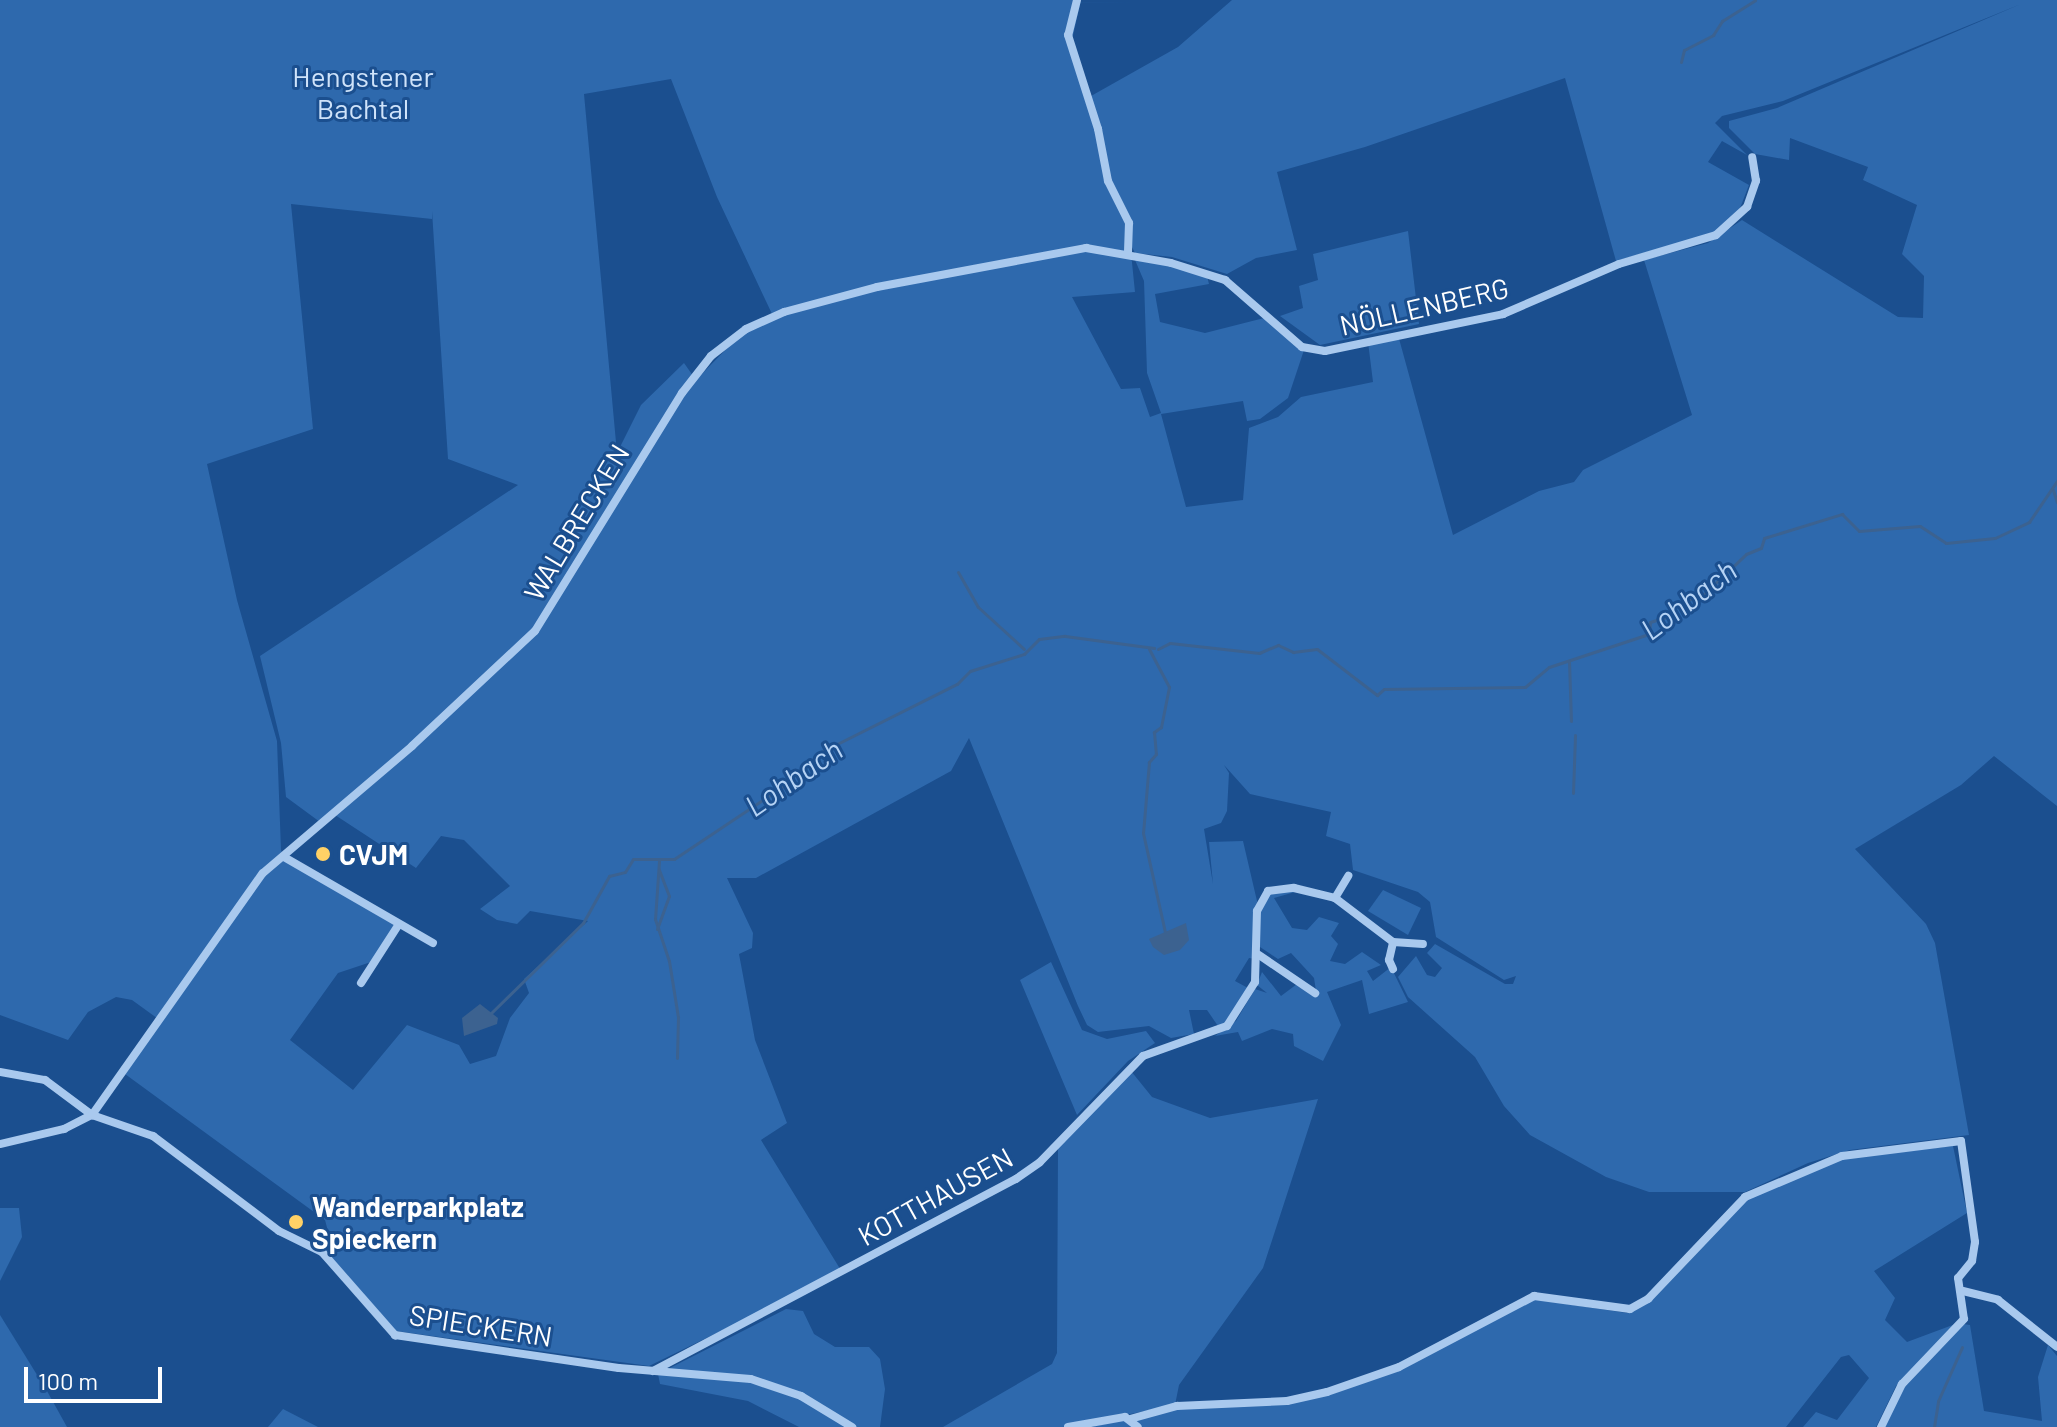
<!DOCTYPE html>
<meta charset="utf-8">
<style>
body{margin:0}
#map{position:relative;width:2057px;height:1427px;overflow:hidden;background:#1b4f8f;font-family:Barlow,sans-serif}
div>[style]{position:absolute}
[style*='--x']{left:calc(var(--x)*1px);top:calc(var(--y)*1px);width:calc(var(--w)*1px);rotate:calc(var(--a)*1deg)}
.green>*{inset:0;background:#2e69ad}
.water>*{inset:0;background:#3c6290}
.stream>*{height:3px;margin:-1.5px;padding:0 1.5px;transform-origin:1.5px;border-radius:1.5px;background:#3c6290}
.minor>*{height:8px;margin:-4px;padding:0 4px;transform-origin:4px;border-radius:4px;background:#a9c9ee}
.dots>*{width:22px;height:22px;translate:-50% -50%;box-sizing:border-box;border:4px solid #1b4f8f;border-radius:50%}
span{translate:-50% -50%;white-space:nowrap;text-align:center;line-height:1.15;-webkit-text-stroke:6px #1b4f8f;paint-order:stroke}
.park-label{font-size:28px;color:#cfe3fa}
.street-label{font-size:28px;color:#fff}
.poi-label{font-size:28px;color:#fff;font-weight:700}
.left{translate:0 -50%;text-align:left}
.water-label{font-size:30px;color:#b5d3f5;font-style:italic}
.scale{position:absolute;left:24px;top:1367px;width:138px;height:36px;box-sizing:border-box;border:4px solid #fff;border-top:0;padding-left:10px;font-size:24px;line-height:28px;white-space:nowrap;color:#fff;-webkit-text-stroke:6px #1b4f8f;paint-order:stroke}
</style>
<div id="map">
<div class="green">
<i style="clip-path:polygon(evenodd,0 0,1081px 0,1072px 40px,1091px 96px,1178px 47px,1232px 0,2057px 0,2057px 806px,1994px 756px,1961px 785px,1855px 849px,1926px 924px,1935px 943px,1969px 1135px,1850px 1150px,1808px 1163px,1745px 1192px,1649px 1192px,1606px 1177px,1530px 1135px,1504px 1106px,1475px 1057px,1408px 997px,1398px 977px,1416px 956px,1427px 975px,1435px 977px,1442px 968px,1427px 953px,1435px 944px,1505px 984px,1513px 984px,1516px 976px,1504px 980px,1436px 937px,1430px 902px,1418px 892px,1353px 870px,1350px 844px,1326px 836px,1331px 812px,1250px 794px,1224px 765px,1229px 773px,1227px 811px,1221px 823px,1204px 829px,1213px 884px,1209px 842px,1243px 841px,1257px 901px,1255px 959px,1249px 958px,1235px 981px,1248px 988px,1229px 1020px,1218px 1026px,1207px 1010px,1189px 1010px,1194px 1034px,1171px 1038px,1149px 1026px,1098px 1032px,1087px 1025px,1078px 1006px,969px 738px,951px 771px,756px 878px,727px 878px,753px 933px,752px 948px,739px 954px,755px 1040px,787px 1123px,761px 1140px,842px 1272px,649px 1366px,396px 1331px,323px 1250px,330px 1239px,325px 1220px,125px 1074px,161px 1021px,132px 1000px,116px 997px,88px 1012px,68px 1040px,0 1015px,0 0,2021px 4px,1777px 108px,1729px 121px,1729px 128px,1755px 154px,1789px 160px,1790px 138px,1868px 167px,1863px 180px,1917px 205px,1902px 254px,1924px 276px,1923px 318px,1898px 317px,1742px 220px,1708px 243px,1644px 260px,1692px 415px,1583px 470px,1574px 482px,1539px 491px,1453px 535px,1398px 335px,1368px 342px,1373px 382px,1301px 397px,1278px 417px,1249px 428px,1243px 500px,1186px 507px,1161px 414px,1243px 401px,1247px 421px,1260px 419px,1288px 398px,1304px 350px,1268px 317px,1205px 333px,1160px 322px,1155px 294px,1209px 284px,1206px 272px,1135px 260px,1144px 281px,1147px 373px,1161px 413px,1150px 417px,1140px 388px,1121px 389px,1072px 297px,1135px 292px,1130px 243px,1135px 253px,1172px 257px,1227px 274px,1256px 258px,1297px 250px,1277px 172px,1365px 147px,1565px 78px,1616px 261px,1713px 233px,1737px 216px,1749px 185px,1708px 162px,1722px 141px,1747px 155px,1715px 123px,1722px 116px,1783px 101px,2021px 4px,0 0,671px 79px,717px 197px,773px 316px,739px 336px,696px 380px,684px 363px,641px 405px,617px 453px,584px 94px,671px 79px,0 0,291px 204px,432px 219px,432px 211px,448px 459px,518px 485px,260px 656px,281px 743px,286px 797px,320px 822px,335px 815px,416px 868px,441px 836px,464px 840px,510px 886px,480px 909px,497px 920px,517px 924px,530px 911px,588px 921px,524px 979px,529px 993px,510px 1018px,496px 1056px,470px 1064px,459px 1045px,407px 1025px,353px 1090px,290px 1040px,338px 973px,377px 960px,399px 924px,284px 857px,281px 850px,277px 741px,237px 600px,207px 464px,313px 429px,291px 204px)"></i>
<i style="clip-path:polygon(1408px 231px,1419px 324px,1320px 345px,1280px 316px,1303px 308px,1299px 286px,1318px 280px,1313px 254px)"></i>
<i style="clip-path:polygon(1279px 890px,1295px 892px,1274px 898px,1292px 928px,1307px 930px,1319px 917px,1339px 923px,1331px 936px,1338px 944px,1330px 961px,1345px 964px,1362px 952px,1381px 965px,1367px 971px,1373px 981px,1391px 967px,1408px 1002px,1369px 1014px,1362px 980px,1327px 992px,1341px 1025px,1323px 1061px,1294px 1046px,1293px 1034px,1272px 1029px,1242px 1041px,1238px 1032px,1215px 1036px,1236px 1021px,1255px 989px,1267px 993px,1257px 985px,1262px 972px,1281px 996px,1297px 984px,1317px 997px,1314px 978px,1291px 953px,1278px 959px,1260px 947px,1260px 908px,1266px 896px)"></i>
<i style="clip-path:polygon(1383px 890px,1421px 908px,1408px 935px,1368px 911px)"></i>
<i style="clip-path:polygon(1051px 962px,1082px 1030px,1107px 1039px,1146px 1031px,1155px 1043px,1128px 1061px,1077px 1115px,1020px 980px)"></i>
<i style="clip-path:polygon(1131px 1071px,1152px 1097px,1210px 1118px,1318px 1099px,1263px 1268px,1179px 1385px,1175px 1405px,1066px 1427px,943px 1427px,1052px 1364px,1057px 1353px,1058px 1148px)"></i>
<i style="clip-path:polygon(1953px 1146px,1967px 1213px,1874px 1271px,1895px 1298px,1885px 1320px,1907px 1342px,1958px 1323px,1896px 1386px,1876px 1427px,1803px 1427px,1816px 1412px,1837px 1420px,1869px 1378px,1849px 1355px,1841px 1357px,1786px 1427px,1091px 1427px,1176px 1408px,1249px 1405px,1362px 1382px,1526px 1298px,1627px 1313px,1640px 1307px,1747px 1199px,1837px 1159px)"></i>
<i style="clip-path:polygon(0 1208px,19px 1208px,22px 1237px,0 1281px)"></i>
<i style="clip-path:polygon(786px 1309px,803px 1311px,814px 1334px,835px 1347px,869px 1347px,880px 1359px,885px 1389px,880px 1427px,799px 1427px,748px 1401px,660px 1384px,658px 1374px)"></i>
<i style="clip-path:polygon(0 1315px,47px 1391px,67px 1427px,0 1427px)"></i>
<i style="clip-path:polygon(1963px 1324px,1970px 1325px,1984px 1411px,2042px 1421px,2038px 1377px,2048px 1345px,2057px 1356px,2057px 1427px,1883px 1427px,1899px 1390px)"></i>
<i style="clip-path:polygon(283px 1409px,318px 1427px,268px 1427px)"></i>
</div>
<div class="water">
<i style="clip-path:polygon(1186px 923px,1189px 940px,1180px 950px,1164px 955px,1153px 947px,1149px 939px)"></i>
<i style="clip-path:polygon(480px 1004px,498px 1018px,497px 1024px,464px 1036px,462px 1018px)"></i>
</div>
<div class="stream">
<i style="--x:1681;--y:62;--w:12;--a:-76"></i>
<i style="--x:1684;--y:50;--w:33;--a:-27"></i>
<i style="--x:1713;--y:35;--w:17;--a:-57"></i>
<i style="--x:1722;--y:21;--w:39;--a:-32"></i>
<i style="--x:2053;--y:490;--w:13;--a:72"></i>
<i style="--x:958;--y:572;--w:40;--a:60.3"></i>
<i style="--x:978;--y:607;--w:62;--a:42.4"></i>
<i style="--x:1149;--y:649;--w:43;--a:62.2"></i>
<i style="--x:1169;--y:687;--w:41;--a:101.3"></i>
<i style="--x:1161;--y:727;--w:9;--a:144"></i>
<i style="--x:1154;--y:732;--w:22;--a:85"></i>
<i style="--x:1156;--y:754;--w:11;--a:131"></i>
<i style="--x:1149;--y:762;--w:71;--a:94.8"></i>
<i style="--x:1143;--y:833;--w:101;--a:77.5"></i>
<i style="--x:1158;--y:649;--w:13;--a:-27"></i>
<i style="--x:1170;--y:643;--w:90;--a:6.4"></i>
<i style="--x:1259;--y:653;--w:21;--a:-23"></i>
<i style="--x:1278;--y:645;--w:17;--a:25"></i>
<i style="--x:1293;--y:652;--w:24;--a:-7"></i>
<i style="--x:1317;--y:649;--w:76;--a:37.5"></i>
<i style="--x:1377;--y:695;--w:9;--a:-41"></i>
<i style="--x:1384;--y:689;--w:141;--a:-0.8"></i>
<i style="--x:1525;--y:687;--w:31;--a:-40"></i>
<i style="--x:1549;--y:667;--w:105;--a:-18.3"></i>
<i style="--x:1649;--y:634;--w:12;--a:-85"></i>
<i style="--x:1650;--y:622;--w:21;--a:-17"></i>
<i style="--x:1670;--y:616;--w:11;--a:-80"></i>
<i style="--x:1672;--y:605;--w:33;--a:-18"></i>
<i style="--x:1703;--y:595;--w:59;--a:-43.6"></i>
<i style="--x:1746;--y:554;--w:16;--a:-22"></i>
<i style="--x:1761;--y:548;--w:10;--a:-73"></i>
<i style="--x:1764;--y:538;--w:82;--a:-17.1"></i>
<i style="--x:1842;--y:514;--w:24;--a:45"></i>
<i style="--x:1859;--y:531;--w:61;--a:-4.7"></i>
<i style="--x:1920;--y:526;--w:31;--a:33"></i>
<i style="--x:1946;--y:543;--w:49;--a:-5.8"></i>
<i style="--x:1995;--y:538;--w:38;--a:-25"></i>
<i style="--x:2029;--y:522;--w:50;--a:-55.7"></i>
<i style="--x:1569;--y:661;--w:60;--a:88.1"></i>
<i style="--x:1573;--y:793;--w:58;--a:-88"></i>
<i style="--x:659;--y:861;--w:58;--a:93.9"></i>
<i style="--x:655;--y:919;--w:44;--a:71.6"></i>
<i style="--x:669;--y:961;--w:57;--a:80.9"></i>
<i style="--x:678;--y:1017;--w:41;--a:91.4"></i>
<i style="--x:657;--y:929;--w:35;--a:-70"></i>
<i style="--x:669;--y:896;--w:28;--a:-111"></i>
<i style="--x:490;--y:1014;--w:130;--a:-44.4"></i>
<i style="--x:583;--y:923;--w:54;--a:-61"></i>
<i style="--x:609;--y:876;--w:16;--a:-14"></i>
<i style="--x:625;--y:872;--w:15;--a:-58"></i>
<i style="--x:633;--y:859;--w:41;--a:0"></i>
<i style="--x:674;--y:859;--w:130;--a:-33.7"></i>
<i style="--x:782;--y:787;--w:52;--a:-41.9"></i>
<i style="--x:821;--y:752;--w:152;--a:-26.6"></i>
<i style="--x:957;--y:684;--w:18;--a:-45"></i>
<i style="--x:970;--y:671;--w:57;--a:-17.5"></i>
<i style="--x:1024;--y:654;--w:21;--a:-45"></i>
<i style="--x:1039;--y:639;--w:26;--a:-7"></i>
<i style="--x:1065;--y:636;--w:90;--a:7.7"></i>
<i style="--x:1934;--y:1427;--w:26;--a:-81"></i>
<i style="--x:1938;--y:1401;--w:59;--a:-66"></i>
</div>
<div class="minor">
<i style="--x:1077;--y:0;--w:36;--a:104"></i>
<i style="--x:1068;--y:35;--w:99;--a:72.3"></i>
<i style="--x:1098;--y:129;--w:53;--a:79.1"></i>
<i style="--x:1108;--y:181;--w:47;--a:63.4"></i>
<i style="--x:1129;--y:223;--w:30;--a:92"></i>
<i style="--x:284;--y:857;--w:172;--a:30"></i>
<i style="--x:1335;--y:898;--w:26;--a:-59"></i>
<i style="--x:1259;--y:955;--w:68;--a:34.2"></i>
<i style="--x:1393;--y:969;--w:10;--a:-114"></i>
<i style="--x:1389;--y:960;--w:18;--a:-77"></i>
<i style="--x:361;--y:983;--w:70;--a:-57.2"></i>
<i style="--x:0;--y:1072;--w:46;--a:10.1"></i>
<i style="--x:45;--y:1080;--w:59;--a:36.7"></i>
<i style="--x:92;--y:1115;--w:65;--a:19"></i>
<i style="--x:153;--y:1136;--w:158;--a:37"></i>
<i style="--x:279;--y:1231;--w:48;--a:26"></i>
<i style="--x:322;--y:1252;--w:111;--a:48.7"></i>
<i style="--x:395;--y:1335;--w:226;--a:8.4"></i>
<i style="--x:619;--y:1368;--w:132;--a:4.8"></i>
<i style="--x:751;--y:1379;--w:53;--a:18.8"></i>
<i style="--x:801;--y:1396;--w:60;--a:31.3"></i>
<i style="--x:0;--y:1144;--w:66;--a:-13.2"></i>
<i style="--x:64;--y:1129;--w:31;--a:-27"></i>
<i style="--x:92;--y:1115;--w:296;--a:-54.8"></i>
<i style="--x:263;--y:873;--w:196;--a:-40.4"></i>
<i style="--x:412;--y:746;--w:168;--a:-43.1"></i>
<i style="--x:535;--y:631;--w:280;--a:-58.3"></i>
<i style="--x:682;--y:393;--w:47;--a:-51.9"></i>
<i style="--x:711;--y:356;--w:44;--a:-37.6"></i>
<i style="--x:746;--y:329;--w:42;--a:-24.1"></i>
<i style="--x:784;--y:312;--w:96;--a:-15"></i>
<i style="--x:877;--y:287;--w:213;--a:-10.6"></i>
<i style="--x:1086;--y:248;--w:86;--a:10"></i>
<i style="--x:1171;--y:263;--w:57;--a:17.5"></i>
<i style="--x:1225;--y:280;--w:102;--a:41"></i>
<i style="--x:1302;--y:347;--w:23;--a:10"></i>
<i style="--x:1325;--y:351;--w:182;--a:-11.7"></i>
<i style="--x:1503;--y:314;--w:126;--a:-23.3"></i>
<i style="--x:1619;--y:264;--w:101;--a:-16.6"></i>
<i style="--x:1716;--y:235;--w:42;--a:-42.1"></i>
<i style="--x:1747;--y:207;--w:28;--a:-71"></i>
<i style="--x:1756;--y:181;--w:24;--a:-99"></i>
<i style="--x:1963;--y:1291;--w:36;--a:14"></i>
<i style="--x:1998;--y:1300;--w:75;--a:38.5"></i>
<i style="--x:653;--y:1371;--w:411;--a:-27.9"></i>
<i style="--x:1016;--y:1179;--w:29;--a:-35"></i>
<i style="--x:1040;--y:1162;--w:148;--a:-45.8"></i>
<i style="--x:1143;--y:1056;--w:89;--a:-19.7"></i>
<i style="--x:1227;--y:1026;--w:52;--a:-57.5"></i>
<i style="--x:1255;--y:982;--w:71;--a:-88.4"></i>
<i style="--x:1257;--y:911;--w:23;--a:-61"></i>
<i style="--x:1268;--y:891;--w:26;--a:-7"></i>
<i style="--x:1294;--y:888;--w:42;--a:13.7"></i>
<i style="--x:1335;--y:898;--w:73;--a:37.2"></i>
<i style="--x:1393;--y:942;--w:30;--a:4"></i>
<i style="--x:1130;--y:1419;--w:49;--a:-15.5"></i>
<i style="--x:1177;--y:1406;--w:110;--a:-2.6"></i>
<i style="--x:1287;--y:1401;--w:41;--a:-12.7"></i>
<i style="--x:1327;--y:1392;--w:76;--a:-19.1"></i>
<i style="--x:1399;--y:1367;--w:153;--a:-27.7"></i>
<i style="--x:1534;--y:1296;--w:97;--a:7.7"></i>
<i style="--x:1630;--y:1309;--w:21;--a:-29"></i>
<i style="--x:1648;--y:1299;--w:141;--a:-46.4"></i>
<i style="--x:1745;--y:1197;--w:105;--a:-22.9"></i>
<i style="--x:1842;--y:1156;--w:120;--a:-7.2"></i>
<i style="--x:1961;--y:1141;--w:102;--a:82.1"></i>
<i style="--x:1975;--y:1242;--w:19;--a:99"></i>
<i style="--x:1972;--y:1261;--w:22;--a:129"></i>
<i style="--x:1958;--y:1278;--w:41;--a:81.7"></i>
<i style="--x:1964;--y:1319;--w:90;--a:133.6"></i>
<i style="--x:1902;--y:1384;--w:48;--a:116"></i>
<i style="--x:1068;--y:1427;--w:58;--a:-10"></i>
<i style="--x:1125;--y:1417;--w:16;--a:38"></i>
</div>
<div class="dots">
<i style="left:323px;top:854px;background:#ffd166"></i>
<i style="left:296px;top:1222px;background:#ffd166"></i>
</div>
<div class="park-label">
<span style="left:363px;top:92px">Hengstener<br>Bachtal</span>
</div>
<div class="street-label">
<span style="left:1424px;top:306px;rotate:-13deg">NÖLLENBERG</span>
<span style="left:576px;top:522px;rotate:-59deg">WALBRECKEN</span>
<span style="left:935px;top:1196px;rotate:-29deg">KOTTHAUSEN</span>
<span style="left:481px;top:1325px;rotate:9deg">SPIECKERN</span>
</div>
<div class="poi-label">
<span class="left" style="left:339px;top:854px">CVJM</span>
<span class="left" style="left:312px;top:1222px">Wanderparkplatz<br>Spieckern</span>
</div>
<div class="water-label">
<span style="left:1688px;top:599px;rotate:-37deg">Lohbach</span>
<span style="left:793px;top:777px;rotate:-35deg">Lohbach</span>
</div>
<div class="scale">100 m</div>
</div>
